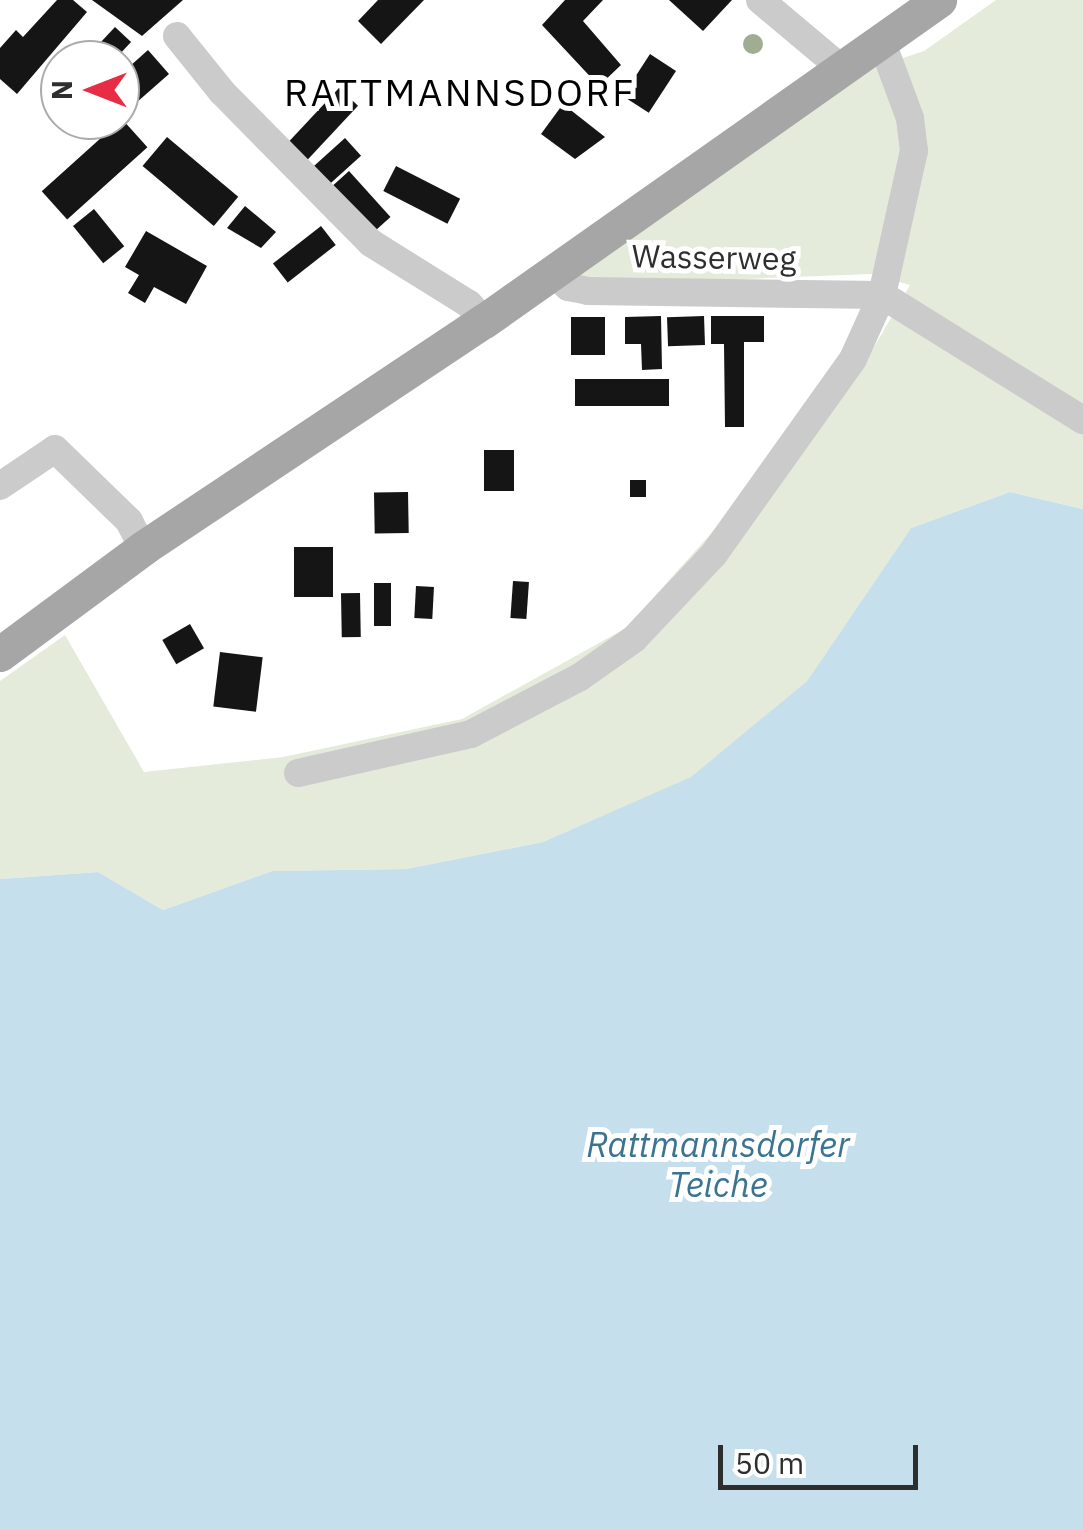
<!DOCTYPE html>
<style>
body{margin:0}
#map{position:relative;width:1083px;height:1530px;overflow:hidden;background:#fff;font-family:"IBM Plex Sans",sans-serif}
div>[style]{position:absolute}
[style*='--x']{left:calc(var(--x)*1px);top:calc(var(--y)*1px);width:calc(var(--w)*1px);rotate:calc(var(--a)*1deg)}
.green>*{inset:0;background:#e5ebdb}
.water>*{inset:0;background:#c6dfec}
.building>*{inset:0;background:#151515;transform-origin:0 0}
.minor>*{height:28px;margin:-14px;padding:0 14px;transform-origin:14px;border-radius:14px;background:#cbcbcb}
.major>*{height:35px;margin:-17.5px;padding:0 17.5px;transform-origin:17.5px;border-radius:17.5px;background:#a6a6a6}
.trees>*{width:20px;height:20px;margin:-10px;border-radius:50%;background:#a0ad93}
span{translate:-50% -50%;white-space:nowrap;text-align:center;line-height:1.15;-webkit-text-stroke:10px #fff;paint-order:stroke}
.street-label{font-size:32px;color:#2e2e2e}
.water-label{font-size:35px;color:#3a7491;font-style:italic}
.quarter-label{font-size:38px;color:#000;letter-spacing:2.5px}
.north{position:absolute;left:40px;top:40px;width:100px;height:100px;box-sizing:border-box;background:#fff;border:2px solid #ababab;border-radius:50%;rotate:270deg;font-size:28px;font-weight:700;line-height:40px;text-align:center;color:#2e2e2e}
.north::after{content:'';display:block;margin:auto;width:35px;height:45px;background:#e82c45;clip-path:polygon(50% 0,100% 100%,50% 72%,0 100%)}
.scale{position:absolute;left:718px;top:1445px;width:200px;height:45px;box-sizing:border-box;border:5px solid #2e2e2e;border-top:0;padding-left:12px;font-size:30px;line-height:35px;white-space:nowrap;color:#2e2e2e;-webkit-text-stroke:8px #fff;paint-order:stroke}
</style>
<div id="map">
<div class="green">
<i style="clip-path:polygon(996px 0,1083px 0,1083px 509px,1010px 492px,911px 528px,807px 681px,691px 778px,543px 842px,406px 869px,272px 871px,163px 910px,98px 872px,0 879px,0 681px,65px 635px,144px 772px,283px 757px,462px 719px,626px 628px,866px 361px,910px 285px,871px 274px,640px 283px,582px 280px,576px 271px,861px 72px,924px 51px)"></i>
</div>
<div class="water">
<i style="clip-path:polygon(1010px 492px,1083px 509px,1083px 1530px,0 1530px,0 879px,98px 872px,163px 910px,272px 871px,406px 869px,543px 842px,691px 777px,807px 681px,911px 528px)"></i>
</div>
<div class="building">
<i style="clip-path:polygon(57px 0,73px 0,87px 12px,17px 94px,0 79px,0 48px,16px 30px,23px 37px)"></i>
<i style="clip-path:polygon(92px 0,183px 0,142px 36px)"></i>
<i style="clip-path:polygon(378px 0,424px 0,381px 44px,358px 21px)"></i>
<i style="clip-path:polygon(565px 0,603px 0,583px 21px,621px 65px,599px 86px,542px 25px)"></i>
<i style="clip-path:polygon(669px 0,732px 0,703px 31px)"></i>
<i style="left:115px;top:27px;width:22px;height:23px;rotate:43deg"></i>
<i style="clip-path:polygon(148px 50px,169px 74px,120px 117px,120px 75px)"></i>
<i style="left:650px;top:54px;width:31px;height:50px;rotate:33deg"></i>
<i style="left:339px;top:88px;width:26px;height:74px;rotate:43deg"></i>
<i style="clip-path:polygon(563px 104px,605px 137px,575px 159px,541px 134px)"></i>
<i style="left:122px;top:119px;width:38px;height:108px;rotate:48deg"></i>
<i style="left:167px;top:137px;width:93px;height:38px;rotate:40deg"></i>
<i style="left:345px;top:138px;width:24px;height:44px;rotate:48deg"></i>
<i style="left:396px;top:166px;width:72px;height:28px;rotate:27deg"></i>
<i style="left:349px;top:171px;width:62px;height:25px;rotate:48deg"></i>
<i style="clip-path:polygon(245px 206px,276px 232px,261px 248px,227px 228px)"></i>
<i style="left:94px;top:209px;width:48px;height:27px;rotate:51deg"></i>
<i style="left:321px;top:226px;width:24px;height:61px;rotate:52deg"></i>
<i style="clip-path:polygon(146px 231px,207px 266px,186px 304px,154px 287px,145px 303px,128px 293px,139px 275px,125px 267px)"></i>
<i style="clip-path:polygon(661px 316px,662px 369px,642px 370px,641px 344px,625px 344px,625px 317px)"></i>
<i style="left:704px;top:316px;width:29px;height:37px;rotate:88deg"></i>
<i style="clip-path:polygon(711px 316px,764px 316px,764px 342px,744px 342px,744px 427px,725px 427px,724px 344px,711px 344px)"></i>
<i style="left:605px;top:317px;width:38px;height:34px;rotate:90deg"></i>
<i style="left:669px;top:379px;width:27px;height:94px;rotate:90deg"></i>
<i style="left:484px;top:450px;width:30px;height:41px"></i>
<i style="left:646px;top:480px;width:17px;height:16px;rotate:90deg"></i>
<i style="left:408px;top:492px;width:41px;height:34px;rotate:89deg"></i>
<i style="left:333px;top:547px;width:50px;height:39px;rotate:90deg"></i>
<i style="left:513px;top:581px;width:16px;height:37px;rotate:4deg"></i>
<i style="left:374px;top:583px;width:17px;height:43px"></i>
<i style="left:416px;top:586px;width:18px;height:32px;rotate:3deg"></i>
<i style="left:360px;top:593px;width:44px;height:19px;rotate:89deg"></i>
<i style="left:190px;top:624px;width:28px;height:32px;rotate:60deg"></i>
<i style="left:220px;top:652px;width:43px;height:55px;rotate:7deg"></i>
</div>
<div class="minor">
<i style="--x:760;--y:0;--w:106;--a:40"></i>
<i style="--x:177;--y:36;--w:72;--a:51.2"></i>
<i style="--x:222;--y:92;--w:212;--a:45.4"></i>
<i style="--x:371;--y:243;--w:115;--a:31.9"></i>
<i style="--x:469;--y:304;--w:23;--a:49"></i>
<i style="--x:552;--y:272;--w:22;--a:43"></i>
<i style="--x:568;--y:287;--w:20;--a:11"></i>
<i style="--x:588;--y:291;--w:294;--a:0.8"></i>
<i style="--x:882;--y:295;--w:237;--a:31.9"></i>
<i style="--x:0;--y:486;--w:66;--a:-33.9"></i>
<i style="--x:55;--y:449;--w:103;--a:44.2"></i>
<i style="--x:129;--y:521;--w:30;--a:63"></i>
<i style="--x:298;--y:773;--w:177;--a:-12.7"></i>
<i style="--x:471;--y:734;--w:123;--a:-27.6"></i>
<i style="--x:580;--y:677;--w:66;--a:-35.1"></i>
<i style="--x:634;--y:639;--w:117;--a:-46.7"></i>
<i style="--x:714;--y:554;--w:239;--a:-54.5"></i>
<i style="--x:853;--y:359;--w:70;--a:-65.6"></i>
<i style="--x:882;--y:295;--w:148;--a:-77.5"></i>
<i style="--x:914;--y:151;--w:33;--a:-97"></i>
<i style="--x:910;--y:118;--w:83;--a:-110.4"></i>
</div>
<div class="major">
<i style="--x:0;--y:654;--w:178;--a:-36.5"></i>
<i style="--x:143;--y:548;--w:410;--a:-33.7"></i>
<i style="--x:484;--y:321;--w:557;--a:-35.2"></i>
</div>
<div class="trees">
<i style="left:753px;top:44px"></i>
</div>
<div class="street-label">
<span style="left:714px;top:257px;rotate:1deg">Wasserweg</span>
</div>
<div class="water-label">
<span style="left:718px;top:1164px">Rattmannsdorfer<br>Teiche</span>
</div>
<div class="quarter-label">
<span style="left:460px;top:92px">RATTMANNSDORF</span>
</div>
<div class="north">N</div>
<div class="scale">50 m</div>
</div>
